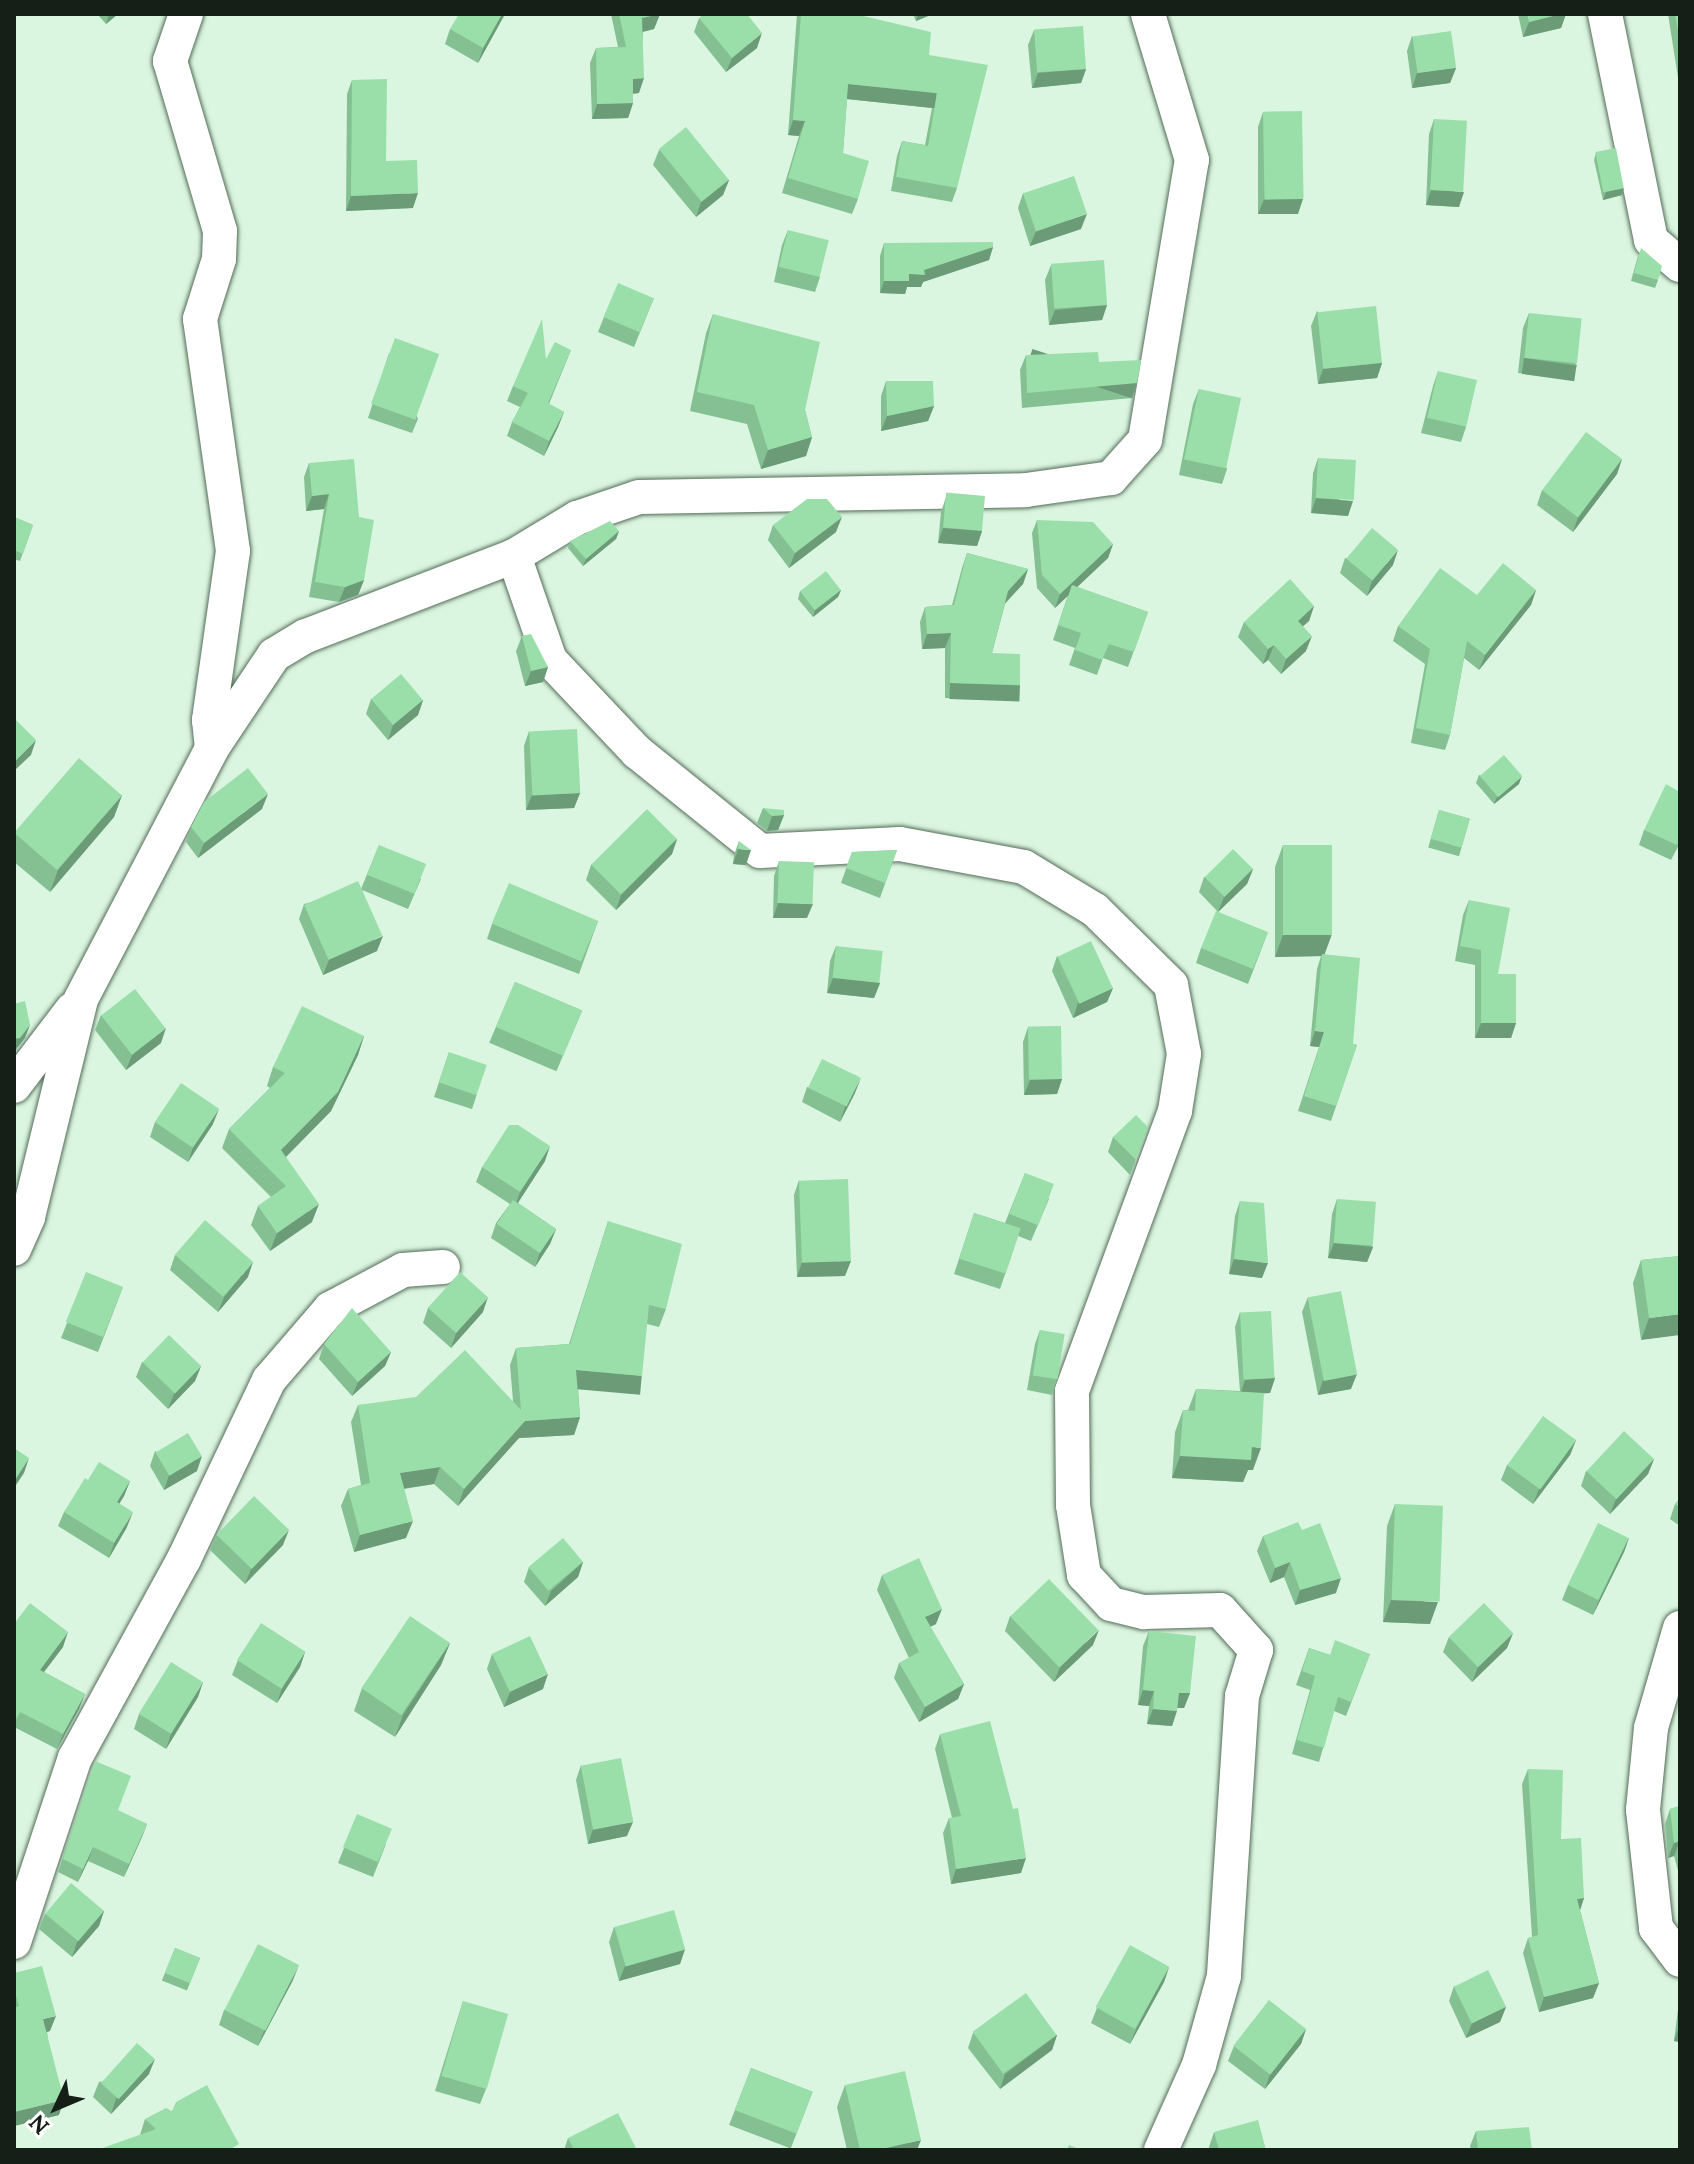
<!DOCTYPE html>
<style>
body{margin:0}
#map{position:relative;width:1694px;height:2164px;overflow:hidden;background:#dbf6e0;font-family:Lora,serif}
div>[style]{position:absolute}
[style*='--x']{left:calc(var(--x)*1px);top:calc(var(--y)*1px);width:calc(var(--w)*1px);rotate:calc(var(--a)*1deg)}
.roads{filter:drop-shadow(0 0 2px #546c59) drop-shadow(0 0 2px #546c59)}
.street>*{height:34px;margin:-17px;padding:0 17px;transform-origin:17px;border-radius:17px;background:#fff}
.wall>*{inset:0;background:#84c092;transform-origin:0 0}
.shaded-wall>*{inset:0;background:#6c9c77;transform-origin:0 0}
.building>*{inset:0;background:#9adfaa;transform-origin:0 0}
span{translate:-50% -50%;white-space:nowrap;text-align:center;line-height:1.15;-webkit-text-stroke:6px #fff;paint-order:stroke}
.frame{position:absolute;inset:0;border:16px solid #151f17;pointer-events:none}
.north{position:absolute;left:16px;top:2068px;width:80px;height:80px;-webkit-text-stroke:6px #fff;paint-order:stroke;rotate:226deg;font-size:22px;font-weight:700;line-height:32px;text-align:center;color:#151f17}
.north::after{content:'';display:block;margin:auto;width:28px;height:36px;background:#151f17;clip-path:polygon(50% 0,100% 100%,50% 72%,0 100%)}
</style>
<div id="map">
<div class="roads">
<div class="street">
<i style="--x:186;--y:14;--w:50;--a:108.8"></i>
<i style="--x:170;--y:61;--w:177;--a:73.6"></i>
<i style="--x:220;--y:231;--w:28;--a:92"></i>
<i style="--x:219;--y:259;--w:63;--a:107.6"></i>
<i style="--x:200;--y:319;--w:234;--a:81.9"></i>
<i style="--x:233;--y:551;--w:171;--a:98.1"></i>
<i style="--x:209;--y:720;--w:28;--a:84"></i>
<i style="--x:1605;--y:14;--w:231;--a:78.5"></i>
<i style="--x:1651;--y:240;--w:38;--a:41"></i>
<i style="--x:514;--y:556;--w:110;--a:70.9"></i>
<i style="--x:550;--y:660;--w:127;--a:46.6"></i>
<i style="--x:637;--y:752;--w:158;--a:38.8"></i>
<i style="--x:760;--y:851;--w:140;--a:-2.9"></i>
<i style="--x:900;--y:844;--w:126;--a:10.5"></i>
<i style="--x:1024;--y:867;--w:83;--a:31.2"></i>
<i style="--x:1095;--y:910;--w:107;--a:44.6"></i>
<i style="--x:1171;--y:985;--w:70;--a:79.3"></i>
<i style="--x:1184;--y:1054;--w:58;--a:99"></i>
<i style="--x:1175;--y:1111;--w:298;--a:110.2"></i>
<i style="--x:1072;--y:1391;--w:114;--a:89.5"></i>
<i style="--x:1073;--y:1505;--w:71;--a:81.1"></i>
<i style="--x:1084;--y:1575;--w:40;--a:47"></i>
<i style="--x:1111;--y:1604;--w:34;--a:14"></i>
<i style="--x:1144;--y:1612;--w:76;--a:-1.5"></i>
<i style="--x:1220;--y:1610;--w:54;--a:48"></i>
<i style="--x:1256;--y:1650;--w:48;--a:106.9"></i>
<i style="--x:1242;--y:1696;--w:281;--a:93.7"></i>
<i style="--x:1224;--y:1976;--w:92;--a:105.7"></i>
<i style="--x:1199;--y:2065;--w:93;--a:114.1"></i>
<i style="--x:14;--y:1086;--w:96;--a:-52.7"></i>
<i style="--x:14;--y:1249;--w:35;--a:-66"></i>
<i style="--x:28;--y:1217;--w:224;--a:-76.3"></i>
<i style="--x:81;--y:999;--w:283;--a:-62.4"></i>
<i style="--x:212;--y:748;--w:112;--a:-56.3"></i>
<i style="--x:274;--y:655;--w:37;--a:-31"></i>
<i style="--x:306;--y:636;--w:223;--a:-21"></i>
<i style="--x:514;--y:556;--w:74;--a:-31.1"></i>
<i style="--x:577;--y:518;--w:65;--a:-18.7"></i>
<i style="--x:639;--y:497;--w:387;--a:-1"></i>
<i style="--x:1026;--y:490;--w:86;--a:-8"></i>
<i style="--x:1111;--y:478;--w:51;--a:-48.2"></i>
<i style="--x:1145;--y:440;--w:284;--a:-80.5"></i>
<i style="--x:1192;--y:160;--w:152;--a:-106.8"></i>
<i style="--x:1680;--y:1628;--w:104;--a:106.2"></i>
<i style="--x:1651;--y:1728;--w:82;--a:95.6"></i>
<i style="--x:1643;--y:1810;--w:119;--a:83.7"></i>
<i style="--x:1656;--y:1928;--w:40;--a:53"></i>
<i style="--x:14;--y:1942;--w:194;--a:-71.7"></i>
<i style="--x:75;--y:1758;--w:227;--a:-61.3"></i>
<i style="--x:184;--y:1559;--w:198;--a:-64.6"></i>
<i style="--x:269;--y:1380;--w:94;--a:-49.3"></i>
<i style="--x:330;--y:1309;--w:83;--a:-28.1"></i>
<i style="--x:403;--y:1270;--w:40;--a:-4.3"></i>
</div>
</div>
<div class="wall">
<i style="clip-path:polygon(97px 14px,118px 14px,106px 24px)"></i>
<i style="clip-path:polygon(505px 14px,478px 63px,445px 44px,450px 29px)"></i>
<i style="clip-path:polygon(611px 14px,660px 14px,654px 29px,643px 32px,639px 93px,633px 94px,633px 103px,628px 118px,592px 119px,590px 63px,596px 48px,618px 47px)"></i>
<i style="clip-path:polygon(797px 14px,855px 14px,929px 55px,957px 188px,952px 202px,891px 191px,897px 156px,902px 141px,925px 145px,932px 108px,847px 99px,843px 153px,858px 199px,852px 214px,782px 193px,799px 136px,788px 135px)"></i>
<i style="clip-path:polygon(913px 14px,933px 14px,916px 21px)"></i>
<i style="clip-path:polygon(1518px 14px,1566px 14px,1561px 28px,1523px 37px)"></i>
<i style="clip-path:polygon(1668px 14px,1680px 14px,1680px 84px,1679px 84px)"></i>
<i style="clip-path:polygon(699px 18px,757px 48px,726px 72px,694px 32px)"></i>
<i style="clip-path:polygon(1034px 30px,1086px 69px,1081px 83px,1032px 88px,1028px 45px)"></i>
<i style="clip-path:polygon(1412px 36px,1456px 68px,1450px 83px,1412px 88px,1407px 51px)"></i>
<i style="clip-path:polygon(352px 80px,386px 161px,413px 208px,346px 211px,347px 94px)"></i>
<i style="clip-path:polygon(1263px 112px,1298px 214px,1258px 214px,1258px 127px)"></i>
<i style="clip-path:polygon(1434px 119px,1459px 207px,1426px 205px,1429px 134px)"></i>
<i style="clip-path:polygon(659px 150px,729px 180px,723px 195px,696px 217px,653px 165px)"></i>
<i style="clip-path:polygon(1596px 153px,1622px 195px,1603px 200px,1594px 160px)"></i>
<i style="clip-path:polygon(1023px 193px,1081px 229px,1030px 246px,1018px 208px)"></i>
<i style="clip-path:polygon(788px 230px,820px 277px,815px 292px,774px 282px,782px 245px)"></i>
<i style="clip-path:polygon(884px 243px,993px 247px,989px 260px,923px 282px,921px 287px,907px 287px,905px 294px,880px 293px,880px 256px)"></i>
<i style="clip-path:polygon(1638px 256px,1658px 280px,1655px 288px,1631px 281px)"></i>
<i style="clip-path:polygon(1051px 265px,1107px 305px,1102px 320px,1049px 325px,1045px 280px)"></i>
<i style="clip-path:polygon(654px 298px,634px 347px,598px 332px,604px 317px)"></i>
<i style="clip-path:polygon(1317px 311px,1382px 363px,1377px 378px,1318px 384px,1311px 326px)"></i>
<i style="clip-path:polygon(1529px 313px,1577px 365px,1571px 380px,1518px 373px,1523px 328px)"></i>
<i style="clip-path:polygon(713px 314px,805px 410px,812px 437px,806px 456px,761px 469px,747px 424px,690px 411px,706px 333px)"></i>
<i style="clip-path:polygon(571px 350px,549px 404px,564px 412px,558px 427px,544px 456px,507px 436px,512px 422px,520px 407px,507px 401px,513px 386px,546px 359px)"></i>
<i style="clip-path:polygon(389px 353px,418px 419px,412px 433px,368px 418px)"></i>
<i style="clip-path:polygon(1026px 355px,1099px 362px,1132px 398px,1022px 408px,1020px 370px)"></i>
<i style="clip-path:polygon(1438px 371px,1466px 427px,1461px 442px,1421px 433px,1433px 386px)"></i>
<i style="clip-path:polygon(886px 381px,934px 406px,928px 421px,881px 431px,881px 396px)"></i>
<i style="clip-path:polygon(1199px 389px,1227px 469px,1222px 484px,1179px 475px,1193px 404px)"></i>
<i style="clip-path:polygon(1318px 458px,1348px 516px,1311px 513px,1313px 473px)"></i>
<i style="clip-path:polygon(1622px 459px,1617px 474px,1573px 532px,1537px 505px,1542px 490px)"></i>
<i style="clip-path:polygon(309px 463px,359px 517px,364px 580px,358px 595px,339px 602px,309px 597px,324px 509px,306px 511px,304px 477px)"></i>
<i style="clip-path:polygon(946px 497px,982px 531px,977px 546px,938px 543px,941px 512px)"></i>
<i style="clip-path:polygon(14px 517px,33px 525px,20px 561px,14px 559px)"></i>
<i style="clip-path:polygon(1037px 520px,1113px 544px,1108px 558px,1077px 587px,1148px 612px,1128px 667px,1103px 658px,1097px 675px,1069px 665px,1075px 648px,1053px 640px,1068px 595px,1055px 608px,1037px 588px,1032px 533px)"></i>
<i style="clip-path:polygon(773px 525px,836px 532px,789px 568px,768px 540px)"></i>
<i style="clip-path:polygon(619px 531px,616px 539px,583px 566px,568px 548px,570px 541px)"></i>
<i style="clip-path:polygon(967px 553px,1028px 569px,1023px 584px,1005px 604px,992px 653px,1020px 685px,1014px 700px,945px 698px,945px 648px,922px 649px,920px 622px,925px 607px,952px 605px,962px 568px)"></i>
<i style="clip-path:polygon(1345px 558px,1393px 565px,1367px 596px,1340px 573px)"></i>
<i style="clip-path:polygon(841px 590px,838px 597px,813px 617px,798px 599px,800px 591px)"></i>
<i style="clip-path:polygon(1536px 590px,1531px 605px,1479px 670px,1464px 658px,1450px 735px,1445px 750px,1411px 743px,1425px 664px,1393px 641px,1398px 626px,1477px 595px)"></i>
<i style="clip-path:polygon(1314px 606px,1309px 621px,1303px 626px,1306px 651px,1281px 674px,1268px 660px,1263px 664px,1238px 637px,1244px 622px)"></i>
<i style="clip-path:polygon(522px 636px,548px 667px,543px 682px,525px 686px,516px 651px)"></i>
<i style="clip-path:polygon(371px 699px,423px 700px,418px 715px,388px 740px,366px 714px)"></i>
<i style="clip-path:polygon(529px 731px,580px 793px,574px 808px,526px 810px,524px 746px)"></i>
<i style="clip-path:polygon(1479px 775px,1519px 784px,1494px 804px,1476px 783px)"></i>
<i style="clip-path:polygon(1680px 792px,1680px 843px,1671px 860px,1639px 845px,1644px 830px)"></i>
<i style="clip-path:polygon(122px 795px,114px 817px,50px 892px,14px 862px,15px 833px)"></i>
<i style="clip-path:polygon(763px 808px,784px 815px,778px 830px,767px 831px,757px 823px)"></i>
<i style="clip-path:polygon(262px 809px,198px 858px,186px 842px,191px 827px)"></i>
<i style="left:1439px;top:810px;width:32px;height:39px;rotate:16deg"></i>
<i style="clip-path:polygon(677px 839px,672px 854px,616px 910px,586px 880px,591px 865px)"></i>
<i style="clip-path:polygon(739px 841px,746px 865px,733px 864px,734px 855px)"></i>
<i style="clip-path:polygon(379px 845px,421px 879px,408px 909px,362px 890px,377px 951px,323px 975px,299px 919px,304px 904px,361px 889px)"></i>
<i style="clip-path:polygon(1283px 845px,1325px 954px,1353px 1044px,1357px 1045px,1331px 1121px,1298px 1111px,1319px 1047px,1310px 1046px,1317px 969px,1321px 956px,1275px 957px,1275px 867px)"></i>
<i style="clip-path:polygon(897px 850px,880px 898px,841px 883px,852px 852px)"></i>
<i style="clip-path:polygon(779px 861px,807px 918px,773px 918px,774px 876px)"></i>
<i style="clip-path:polygon(1253px 869px,1247px 884px,1218px 912px,1199px 892px,1204px 877px)"></i>
<i style="clip-path:polygon(1469px 900px,1516px 1023px,1511px 1038px,1475px 1038px,1475px 965px,1455px 961px,1463px 915px)"></i>
<i style="clip-path:polygon(598px 921px,579px 974px,487px 939px,492px 924px)"></i>
<i style="clip-path:polygon(1268px 932px,1248px 984px,1196px 963px,1201px 948px)"></i>
<i style="clip-path:polygon(836px 946px,880px 983px,874px 998px,827px 993px,830px 961px)"></i>
<i style="clip-path:polygon(1057px 956px,1113px 988px,1107px 1002px,1073px 1018px,1052px 971px)"></i>
<i style="left:515px;top:982px;width:73px;height:66px;rotate:23deg"></i>
<i style="clip-path:polygon(101px 1015px,161px 1043px,126px 1070px,95px 1030px)"></i>
<i style="clip-path:polygon(1028px 1027px,1062px 1079px,1057px 1094px,1024px 1095px,1023px 1042px)"></i>
<i style="clip-path:polygon(364px 1036px,358px 1055px,331px 1111px,286px 1157px,312px 1222px,270px 1251px,251px 1225px,258px 1206px,271px 1197px,222px 1148px,229px 1129px,270px 1088px,267px 1086px,273px 1067px)"></i>
<i style="clip-path:polygon(449px 1052px,477px 1094px,472px 1109px,434px 1097px)"></i>
<i style="clip-path:polygon(807px 1087px,855px 1093px,840px 1122px,802px 1102px)"></i>
<i style="clip-path:polygon(155px 1122px,213px 1124px,188px 1162px,150px 1137px)"></i>
<i style="clip-path:polygon(1148px 1127px,1130px 1175px,1108px 1152px,1113px 1137px)"></i>
<i style="clip-path:polygon(545px 1161px,518px 1203px,556px 1229px,550px 1244px,535px 1267px,491px 1238px,496px 1223px,510px 1204px,476px 1182px,482px 1167px)"></i>
<i style="clip-path:polygon(1025px 1173px,1049px 1199px,1031px 1241px,1018px 1236px,1000px 1289px,954px 1274px,974px 1213px,1005px 1223px)"></i>
<i style="clip-path:polygon(799px 1180px,845px 1276px,797px 1277px,794px 1195px)"></i>
<i style="clip-path:polygon(1337px 1199px,1373px 1247px,1367px 1262px,1328px 1258px,1332px 1214px)"></i>
<i style="clip-path:polygon(1240px 1201px,1262px 1278px,1229px 1274px,1235px 1216px)"></i>
<i style="clip-path:polygon(608px 1221px,666px 1309px,659px 1327px,647px 1324px,636px 1394px,578px 1388px,580px 1417px,574px 1435px,519px 1438px,458px 1506px,434px 1484px,404px 1489px,406px 1538px,354px 1552px,341px 1506px,348px 1489px,361px 1485px,351px 1422px,358px 1405px,513px 1401px,510px 1365px,516px 1348px,569px 1344px)"></i>
<i style="clip-path:polygon(175px 1255px,248px 1277px,218px 1312px,170px 1270px)"></i>
<i style="clip-path:polygon(1680px 1256px,1641px 1340px,1633px 1283px,1641px 1260px)"></i>
<i style="clip-path:polygon(123px 1287px,98px 1352px,61px 1338px,67px 1323px)"></i>
<i style="clip-path:polygon(1308px 1297px,1351px 1389px,1318px 1395px,1302px 1312px)"></i>
<i style="clip-path:polygon(428px 1308px,483px 1312px,451px 1348px,423px 1323px)"></i>
<i style="clip-path:polygon(1240px 1312px,1275px 1378px,1270px 1393px,1263px 1393px,1253px 1470px,1248px 1470px,1243px 1482px,1172px 1478px,1175px 1432px,1183px 1410px,1188px 1410px,1196px 1389px,1240px 1391px,1235px 1327px)"></i>
<i style="clip-path:polygon(1040px 1330px,1057px 1380px,1052px 1395px,1027px 1390px,1035px 1344px)"></i>
<i style="clip-path:polygon(324px 1344px,391px 1352px,385px 1366px,352px 1396px,319px 1359px)"></i>
<i style="clip-path:polygon(142px 1362px,201px 1366px,195px 1381px,168px 1409px,136px 1377px)"></i>
<i style="clip-path:polygon(1576px 1440px,1570px 1455px,1533px 1504px,1501px 1480px,1507px 1465px)"></i>
<i style="clip-path:polygon(155px 1451px,197px 1471px,164px 1490px,150px 1466px)"></i>
<i style="clip-path:polygon(1654px 1459px,1648px 1474px,1610px 1514px,1581px 1486px,1586px 1471px)"></i>
<i style="clip-path:polygon(88px 1480px,130px 1481px,124px 1496px,119px 1504px,127px 1527px,109px 1558px,58px 1526px,64px 1512px)"></i>
<i style="clip-path:polygon(1680px 1498px,1680px 1526px,1670px 1519px,1675px 1504px)"></i>
<i style="clip-path:polygon(1395px 1504px,1430px 1624px,1383px 1622px,1387px 1526px)"></i>
<i style="clip-path:polygon(1302px 1530px,1336px 1593px,1295px 1605px,1284px 1577px,1270px 1583px,1257px 1551px,1263px 1536px)"></i>
<i style="clip-path:polygon(216px 1535px,283px 1545px,245px 1584px,210px 1550px)"></i>
<i style="clip-path:polygon(1629px 1538px,1624px 1552px,1593px 1615px,1562px 1600px,1568px 1585px)"></i>
<i style="clip-path:polygon(583px 1562px,578px 1577px,545px 1606px,524px 1582px,529px 1567px)"></i>
<i style="clip-path:polygon(882px 1575px,936px 1624px,930px 1627px,964px 1684px,958px 1699px,919px 1722px,894px 1678px,899px 1663px,909px 1658px,877px 1590px)"></i>
<i style="clip-path:polygon(1010px 1616px,1093px 1645px,1054px 1682px,1005px 1631px)"></i>
<i style="clip-path:polygon(14px 1624px,63px 1647px,44px 1672px,85px 1694px,79px 1709px,57px 1749px,14px 1727px)"></i>
<i style="clip-path:polygon(1149px 1631px,1190px 1693px,1184px 1708px,1177px 1708px,1172px 1726px,1147px 1724px,1149px 1706px,1138px 1705px,1143px 1646px)"></i>
<i style="clip-path:polygon(1513px 1633px,1507px 1648px,1472px 1682px,1443px 1652px,1449px 1637px)"></i>
<i style="clip-path:polygon(450px 1643px,441px 1665px,395px 1737px,354px 1711px,362px 1688px)"></i>
<i style="clip-path:polygon(1309px 1648px,1330px 1655px,1370px 1654px,1346px 1716px,1334px 1711px,1319px 1762px,1292px 1754px,1310px 1690px,1296px 1685px)"></i>
<i style="clip-path:polygon(305px 1652px,300px 1667px,277px 1703px,232px 1675px,238px 1660px)"></i>
<i style="clip-path:polygon(492px 1654px,543px 1689px,504px 1707px,487px 1669px)"></i>
<i style="clip-path:polygon(203px 1682px,198px 1697px,166px 1749px,134px 1729px,139px 1714px)"></i>
<i style="clip-path:polygon(940px 1734px,1021px 1873px,951px 1884px,943px 1833px,949px 1818px,952px 1818px,935px 1749px)"></i>
<i style="clip-path:polygon(95px 1761px,118px 1811px,147px 1824px,124px 1877px,88px 1861px,78px 1882px,58px 1872px)"></i>
<i style="clip-path:polygon(581px 1765px,627px 1836px,588px 1844px,576px 1780px)"></i>
<i style="clip-path:polygon(1528px 1769px,1561px 1839px,1584px 1898px,1580px 1910px,1599px 1983px,1593px 1998px,1539px 2012px,1523px 1953px,1528px 1938px,1532px 1937px,1522px 1784px)"></i>
<i style="clip-path:polygon(1680px 1806px,1680px 1878px,1674px 1856px,1668px 1858px,1665px 1824px,1670px 1809px)"></i>
<i style="clip-path:polygon(386px 1844px,373px 1877px,338px 1863px,344px 1848px)"></i>
<i style="clip-path:polygon(104px 1911px,99px 1926px,72px 1957px,39px 1929px,45px 1914px)"></i>
<i style="clip-path:polygon(614px 1927px,685px 1949px,680px 1964px,619px 1981px,609px 1942px)"></i>
<i style="left:175px;top:1948px;width:27px;height:35px;rotate:22deg"></i>
<i style="clip-path:polygon(1169px 1967px,1164px 1982px,1130px 2044px,1091px 2023px,1097px 2008px)"></i>
<i style="clip-path:polygon(14px 1973px,50px 2031px,47px 2032px,59px 2115px,14px 2126px)"></i>
<i style="clip-path:polygon(293px 1980px,258px 2046px,219px 2025px,224px 2010px)"></i>
<i style="clip-path:polygon(1454px 1986px,1506px 2007px,1500px 2022px,1466px 2038px,1449px 2001px)"></i>
<i style="clip-path:polygon(1680px 1993px,1680px 2042px,1674px 2041px)"></i>
<i style="clip-path:polygon(463px 2001px,486px 2089px,480px 2104px,435px 2091px)"></i>
<i style="clip-path:polygon(1306px 2029px,1301px 2044px,1265px 2089px,1228px 2061px,1234px 2046px)"></i>
<i style="clip-path:polygon(973px 2033px,1057px 2035px,1052px 2050px,1000px 2089px,968px 2048px)"></i>
<i style="left:751px;top:2068px;width:66px;height:61px;rotate:21deg"></i>
<i style="clip-path:polygon(149px 2074px,111px 2114px,93px 2097px,99px 2082px)"></i>
<i style="clip-path:polygon(845px 2085px,917px 2150px,847px 2150px,837px 2107px)"></i>
<i style="clip-path:polygon(145px 2119px,237px 2150px,140px 2135px)"></i>
<i style="clip-path:polygon(1476px 2131px,1532px 2150px,1471px 2150px,1470px 2146px)"></i>
<i style="clip-path:polygon(1214px 2132px,1266px 2150px,1209px 2150px,1209px 2147px)"></i>
<i style="clip-path:polygon(568px 2138px,637px 2150px,564px 2150px)"></i>
</div>
<div class="shaded-wall">
<i style="clip-path:polygon(109px 14px,118px 14px,106px 24px)"></i>
<i style="clip-path:polygon(502px 14px,505px 14px,478px 63px,483px 48px)"></i>
<i style="clip-path:polygon(660px 14px,654px 29px,637px 33px,642px 18px)"></i>
<i style="clip-path:polygon(918px 14px,933px 14px,916px 21px)"></i>
<i style="clip-path:polygon(1561px 14px,1566px 14px,1561px 28px,1523px 37px,1529px 22px)"></i>
<i style="clip-path:polygon(762px 33px,757px 48px,726px 72px,732px 58px)"></i>
<i style="clip-path:polygon(1456px 68px,1450px 83px,1412px 88px,1417px 73px)"></i>
<i style="clip-path:polygon(1086px 69px,1081px 83px,1032px 88px,1038px 73px)"></i>
<i style="clip-path:polygon(644px 78px,639px 93px,627px 94px,633px 79px)"></i>
<i style="left:848px;top:84px;width:89px;height:15px;rotate:6deg"></i>
<i style="clip-path:polygon(633px 103px,628px 118px,592px 119px,597px 104px)"></i>
<i style="clip-path:polygon(793px 120px,805px 121px,799px 136px,788px 135px)"></i>
<i style="clip-path:polygon(729px 180px,723px 195px,696px 217px,701px 202px)"></i>
<i style="clip-path:polygon(1624px 188px,1622px 195px,1603px 200px,1606px 192px)"></i>
<i style="clip-path:polygon(1431px 190px,1464px 192px,1459px 207px,1426px 205px)"></i>
<i style="clip-path:polygon(418px 193px,413px 208px,346px 211px,351px 196px)"></i>
<i style="clip-path:polygon(1264px 199px,1303px 199px,1298px 214px,1258px 214px)"></i>
<i style="clip-path:polygon(1087px 214px,1081px 229px,1030px 246px,1036px 231px)"></i>
<i style="clip-path:polygon(993px 247px,989px 260px,923px 282px,921px 287px,907px 287px,905px 294px,880px 293px,884px 281px,924px 270px)"></i>
<i style="clip-path:polygon(1107px 305px,1102px 320px,1049px 325px,1055px 310px)"></i>
<i style="left:1524px;top:358px;width:53px;height:16px;rotate:8deg"></i>
<i style="clip-path:polygon(1382px 363px,1377px 378px,1318px 384px,1323px 369px)"></i>
<i style="left:1137px;top:383px;width:16px;height:110px;rotate:108deg"></i>
<i style="clip-path:polygon(934px 406px,928px 421px,881px 431px,887px 416px)"></i>
<i style="clip-path:polygon(564px 412px,558px 427px,544px 456px,549px 441px)"></i>
<i style="clip-path:polygon(812px 437px,806px 456px,761px 469px,768px 450px)"></i>
<i style="clip-path:polygon(1622px 459px,1617px 474px,1573px 532px,1578px 517px)"></i>
<i style="clip-path:polygon(329px 494px,324px 509px,306px 511px,312px 496px)"></i>
<i style="clip-path:polygon(1316px 498px,1353px 501px,1348px 516px,1311px 513px)"></i>
<i style="clip-path:polygon(842px 517px,836px 532px,789px 568px,795px 553px)"></i>
<i style="clip-path:polygon(943px 528px,982px 531px,977px 546px,938px 543px)"></i>
<i style="clip-path:polygon(619px 531px,616px 539px,583px 566px,586px 559px)"></i>
<i style="clip-path:polygon(1113px 544px,1108px 558px,1055px 608px,1060px 594px)"></i>
<i style="clip-path:polygon(1398px 550px,1393px 565px,1367px 596px,1372px 581px)"></i>
<i style="clip-path:polygon(1028px 569px,1023px 584px,1002px 606px,1008px 591px)"></i>
<i style="clip-path:polygon(364px 580px,358px 595px,339px 602px,345px 587px)"></i>
<i style="clip-path:polygon(841px 590px,838px 597px,813px 617px,815px 610px)"></i>
<i style="clip-path:polygon(1536px 590px,1531px 605px,1479px 670px,1485px 655px)"></i>
<i style="clip-path:polygon(1314px 606px,1309px 621px,1292px 636px,1298px 621px)"></i>
<i style="clip-path:polygon(951px 633px,945px 648px,922px 649px,927px 634px)"></i>
<i style="clip-path:polygon(1312px 636px,1306px 651px,1281px 674px,1286px 659px)"></i>
<i style="clip-path:polygon(1274px 645px,1268px 660px,1263px 664px,1268px 649px)"></i>
<i style="clip-path:polygon(548px 667px,543px 682px,525px 686px,531px 671px)"></i>
<i style="left:950px;top:683px;width:70px;height:16px;rotate:2deg"></i>
<i style="clip-path:polygon(423px 700px,418px 715px,388px 740px,393px 725px)"></i>
<i style="clip-path:polygon(36px 740px,31px 755px,14px 771px,14px 762px)"></i>
<i style="clip-path:polygon(1522px 776px,1519px 784px,1494px 804px,1497px 797px)"></i>
<i style="clip-path:polygon(580px 793px,574px 808px,526px 810px,532px 795px)"></i>
<i style="clip-path:polygon(268px 794px,262px 809px,198px 858px,204px 843px)"></i>
<i style="clip-path:polygon(122px 795px,114px 817px,50px 892px,58px 870px)"></i>
<i style="clip-path:polygon(784px 815px,778px 830px,767px 831px,772px 816px)"></i>
<i style="clip-path:polygon(677px 839px,672px 854px,616px 910px,621px 895px)"></i>
<i style="clip-path:polygon(738px 849px,751px 850px,746px 865px,733px 864px)"></i>
<i style="clip-path:polygon(1253px 869px,1247px 884px,1218px 912px,1224px 897px)"></i>
<i style="clip-path:polygon(778px 903px,813px 904px,807px 918px,773px 918px)"></i>
<i style="clip-path:polygon(1332px 934px,1324px 956px,1275px 957px,1283px 935px)"></i>
<i style="clip-path:polygon(383px 936px,377px 951px,323px 975px,329px 960px)"></i>
<i style="clip-path:polygon(833px 978px,880px 983px,874px 998px,827px 993px)"></i>
<i style="clip-path:polygon(1113px 988px,1107px 1002px,1073px 1018px,1078px 1003px)"></i>
<i style="clip-path:polygon(1481px 1023px,1516px 1023px,1511px 1038px,1475px 1038px)"></i>
<i style="clip-path:polygon(30px 1025px,25px 1038px,14px 1052px,14px 1039px)"></i>
<i style="clip-path:polygon(166px 1028px,161px 1043px,126px 1070px,132px 1055px)"></i>
<i style="clip-path:polygon(1315px 1031px,1324px 1032px,1319px 1047px,1310px 1046px)"></i>
<i style="clip-path:polygon(364px 1036px,358px 1055px,331px 1111px,274px 1169px,281px 1150px)"></i>
<i style="clip-path:polygon(861px 1078px,855px 1093px,840px 1122px,845px 1107px)"></i>
<i style="clip-path:polygon(1062px 1079px,1057px 1094px,1024px 1095px,1030px 1080px)"></i>
<i style="clip-path:polygon(219px 1109px,213px 1124px,188px 1162px,193px 1147px)"></i>
<i style="clip-path:polygon(550px 1146px,545px 1161px,515px 1207px,520px 1192px)"></i>
<i style="clip-path:polygon(319px 1204px,312px 1222px,270px 1251px,277px 1233px)"></i>
<i style="clip-path:polygon(556px 1229px,550px 1244px,535px 1267px,540px 1252px)"></i>
<i style="clip-path:polygon(1334px 1243px,1373px 1247px,1367px 1262px,1328px 1258px)"></i>
<i style="clip-path:polygon(1234px 1259px,1268px 1263px,1262px 1278px,1229px 1274px)"></i>
<i style="clip-path:polygon(851px 1261px,845px 1276px,797px 1277px,802px 1262px)"></i>
<i style="clip-path:polygon(253px 1262px,248px 1277px,218px 1312px,224px 1297px)"></i>
<i style="clip-path:polygon(488px 1297px,483px 1312px,451px 1348px,456px 1333px)"></i>
<i style="clip-path:polygon(1680px 1314px,1680px 1335px,1641px 1340px,1649px 1318px)"></i>
<i style="clip-path:polygon(391px 1352px,385px 1366px,352px 1396px,358px 1382px)"></i>
<i style="clip-path:polygon(201px 1366px,195px 1381px,168px 1409px,174px 1394px)"></i>
<i style="left:576px;top:1370px;width:66px;height:19px;rotate:5deg"></i>
<i style="clip-path:polygon(1357px 1374px,1351px 1389px,1318px 1395px,1323px 1380px)"></i>
<i style="clip-path:polygon(1275px 1378px,1270px 1393px,1240px 1395px,1245px 1380px)"></i>
<i style="clip-path:polygon(580px 1417px,574px 1435px,519px 1438px,458px 1506px,464px 1489px,525px 1421px)"></i>
<i style="clip-path:polygon(1576px 1440px,1570px 1455px,1533px 1504px,1539px 1489px)"></i>
<i style="clip-path:polygon(1252px 1447px,1261px 1448px,1253px 1470px,1248px 1470px,1243px 1482px,1172px 1478px,1180px 1456px)"></i>
<i style="clip-path:polygon(202px 1456px,197px 1471px,164px 1490px,169px 1475px)"></i>
<i style="clip-path:polygon(29px 1458px,24px 1473px,14px 1488px,14px 1481px)"></i>
<i style="clip-path:polygon(1654px 1459px,1648px 1474px,1610px 1514px,1616px 1499px)"></i>
<i style="clip-path:polygon(440px 1467px,434px 1484px,394px 1490px,400px 1473px)"></i>
<i style="clip-path:polygon(130px 1481px,124px 1496px,111px 1517px,117px 1502px)"></i>
<i style="clip-path:polygon(133px 1512px,127px 1527px,109px 1558px,114px 1543px)"></i>
<i style="clip-path:polygon(413px 1521px,406px 1538px,354px 1552px,360px 1535px)"></i>
<i style="clip-path:polygon(289px 1530px,283px 1545px,245px 1584px,251px 1569px)"></i>
<i style="clip-path:polygon(1629px 1538px,1624px 1552px,1593px 1615px,1599px 1600px)"></i>
<i style="clip-path:polygon(583px 1562px,578px 1577px,545px 1606px,551px 1591px)"></i>
<i style="clip-path:polygon(1290px 1562px,1284px 1577px,1270px 1583px,1275px 1568px)"></i>
<i style="clip-path:polygon(1341px 1578px,1336px 1593px,1295px 1605px,1300px 1590px)"></i>
<i style="clip-path:polygon(1391px 1600px,1438px 1602px,1430px 1624px,1383px 1622px)"></i>
<i style="clip-path:polygon(942px 1609px,936px 1624px,919px 1632px,925px 1617px)"></i>
<i style="clip-path:polygon(1099px 1630px,1093px 1645px,1054px 1682px,1060px 1667px)"></i>
<i style="clip-path:polygon(68px 1632px,63px 1647px,34px 1685px,40px 1670px)"></i>
<i style="clip-path:polygon(1513px 1633px,1507px 1648px,1472px 1682px,1478px 1667px)"></i>
<i style="clip-path:polygon(450px 1643px,441px 1665px,395px 1737px,403px 1715px)"></i>
<i style="clip-path:polygon(305px 1652px,300px 1667px,277px 1703px,282px 1688px)"></i>
<i style="clip-path:polygon(548px 1674px,543px 1689px,504px 1707px,510px 1692px)"></i>
<i style="clip-path:polygon(203px 1682px,198px 1697px,166px 1749px,171px 1734px)"></i>
<i style="clip-path:polygon(964px 1684px,958px 1699px,919px 1722px,925px 1707px)"></i>
<i style="clip-path:polygon(1143px 1690px,1154px 1691px,1149px 1706px,1138px 1705px)"></i>
<i style="clip-path:polygon(1179px 1693px,1190px 1693px,1184px 1708px,1173px 1708px)"></i>
<i style="clip-path:polygon(85px 1694px,79px 1709px,57px 1749px,63px 1734px)"></i>
<i style="clip-path:polygon(1153px 1709px,1177px 1711px,1172px 1726px,1147px 1724px)"></i>
<i style="clip-path:polygon(633px 1822px,627px 1836px,588px 1844px,593px 1829px)"></i>
<i style="clip-path:polygon(147px 1824px,142px 1837px,124px 1877px,129px 1864px)"></i>
<i style="clip-path:polygon(1680px 1841px,1674px 1856px,1668px 1858px,1674px 1843px)"></i>
<i style="clip-path:polygon(93px 1847px,88px 1861px,78px 1882px,83px 1869px)"></i>
<i style="clip-path:polygon(1026px 1858px,1021px 1873px,951px 1884px,956px 1869px)"></i>
<i style="clip-path:polygon(1584px 1898px,1579px 1913px,1577px 1899px)"></i>
<i style="clip-path:polygon(104px 1911px,99px 1926px,72px 1957px,77px 1942px)"></i>
<i style="clip-path:polygon(685px 1949px,680px 1964px,619px 1981px,625px 1966px)"></i>
<i style="clip-path:polygon(299px 1965px,293px 1980px,258px 2046px,264px 2031px)"></i>
<i style="clip-path:polygon(1169px 1967px,1164px 1982px,1130px 2044px,1136px 2029px)"></i>
<i style="clip-path:polygon(1599px 1983px,1593px 1998px,1539px 2012px,1544px 1997px)"></i>
<i style="clip-path:polygon(1506px 2007px,1500px 2022px,1466px 2038px,1472px 2023px)"></i>
<i style="clip-path:polygon(56px 2016px,50px 2031px,38px 2034px,43px 2019px)"></i>
<i style="clip-path:polygon(1679px 2026px,1680px 2042px,1674px 2041px)"></i>
<i style="clip-path:polygon(1306px 2029px,1301px 2044px,1265px 2089px,1270px 2074px)"></i>
<i style="clip-path:polygon(1057px 2035px,1052px 2050px,1000px 2089px,1005px 2074px)"></i>
<i style="clip-path:polygon(155px 2059px,149px 2074px,111px 2114px,116px 2099px)"></i>
<i style="clip-path:polygon(64px 2100px,59px 2115px,14px 2126px,14px 2112px)"></i>
<i style="clip-path:polygon(921px 2140px,917px 2150px,877px 2150px)"></i>
</div>
<div class="building">
<i style="clip-path:polygon(459px 14px,502px 14px,483px 48px,450px 29px)"></i>
<i style="clip-path:polygon(619px 14px,660px 14px,642px 18px,644px 78px,633px 79px,633px 103px,597px 104px,596px 48px,626px 47px)"></i>
<i style="clip-path:polygon(704px 14px,747px 14px,762px 33px,732px 58px,699px 18px)"></i>
<i style="clip-path:polygon(801px 14px,855px 14px,931px 32px,929px 55px,988px 65px,957px 188px,896px 177px,902px 141px,928px 146px,937px 93px,848px 84px,843px 153px,869px 161px,858px 199px,788px 178px,805px 121px,793px 120px)"></i>
<i style="clip-path:polygon(1527px 14px,1561px 14px,1529px 22px)"></i>
<i style="clip-path:polygon(1675px 14px,1680px 14px,1680px 42px)"></i>
<i style="left:1083px;top:26px;width:43px;height:49px;rotate:86deg"></i>
<i style="left:1451px;top:31px;width:37px;height:39px;rotate:82deg"></i>
<i style="clip-path:polygon(387px 79px,386px 161px,417px 160px,418px 193px,351px 196px,352px 80px)"></i>
<i style="left:1302px;top:111px;width:88px;height:39px;rotate:89deg"></i>
<i style="left:1434px;top:119px;width:33px;height:71px;rotate:3deg"></i>
<i style="left:686px;top:127px;width:68px;height:35px;rotate:51deg"></i>
<i style="left:1616px;top:148px;width:41px;height:21px;rotate:79deg"></i>
<i style="left:1074px;top:176px;width:40px;height:54px;rotate:71deg"></i>
<i style="left:788px;top:230px;width:42px;height:38px;rotate:14deg"></i>
<i style="clip-path:polygon(993px 242px,993px 247px,924px 270px,925px 275px,909px 274px,909px 281px,884px 281px,884px 243px)"></i>
<i style="clip-path:polygon(1641px 248px,1662px 266px,1658px 280px,1634px 273px)"></i>
<i style="left:1104px;top:260px;width:45px;height:53px;rotate:86deg"></i>
<i style="left:618px;top:283px;width:39px;height:37px;rotate:23deg"></i>
<i style="left:1376px;top:306px;width:57px;height:59px;rotate:84deg"></i>
<i style="left:1529px;top:313px;width:53px;height:45px;rotate:6deg"></i>
<i style="clip-path:polygon(713px 314px,820px 342px,805px 410px,812px 437px,768px 450px,754px 405px,697px 392px)"></i>
<i style="clip-path:polygon(542px 319px,546px 359px,555px 342px,571px 350px,548px 403px,564px 412px,549px 441px,512px 422px,528px 393px,513px 386px)"></i>
<i style="left:395px;top:338px;width:47px;height:70px;rotate:20deg"></i>
<i style="clip-path:polygon(1098px 352px,1099px 362px,1141px 360px,1137px 383px,1027px 393px,1026px 355px)"></i>
<i style="left:1438px;top:371px;width:40px;height:48px;rotate:13deg"></i>
<i style="clip-path:polygon(886px 381px,933px 381px,934px 406px,887px 416px)"></i>
<i style="left:1199px;top:389px;width:43px;height:72px;rotate:12deg"></i>
<i style="left:1586px;top:432px;width:45px;height:73px;rotate:37deg"></i>
<i style="left:1318px;top:458px;width:38px;height:40px;rotate:3deg"></i>
<i style="clip-path:polygon(354px 459px,359px 517px,374px 520px,364px 580px,345px 587px,315px 582px,329px 494px,312px 496px,309px 463px)"></i>
<i style="left:985px;top:496px;width:35px;height:39px;rotate:95deg"></i>
<i style="clip-path:polygon(807px 499px,827px 499px,842px 517px,795px 553px,773px 525px)"></i>
<i style="clip-path:polygon(14px 517px,33px 525px,23px 554px,14px 550px)"></i>
<i style="clip-path:polygon(1037px 520px,1093px 522px,1113px 544px,1060px 594px,1042px 575px)"></i>
<i style="clip-path:polygon(610px 521px,619px 531px,586px 559px,570px 541px)"></i>
<i style="left:1372px;top:528px;width:34px;height:40px;rotate:40deg"></i>
<i style="clip-path:polygon(967px 553px,1028px 569px,1008px 591px,992px 653px,1020px 654px,1020px 685px,950px 683px,951px 633px,927px 634px,925px 607px,954px 605px)"></i>
<i style="clip-path:polygon(1503px 563px,1536px 590px,1485px 655px,1467px 641px,1450px 735px,1416px 728px,1430px 649px,1398px 626px,1440px 568px,1477px 595px)"></i>
<i style="left:826px;top:571px;width:24px;height:33px;rotate:52deg"></i>
<i style="clip-path:polygon(1290px 579px,1314px 606px,1298px 621px,1312px 636px,1286px 659px,1274px 645px,1268px 649px,1244px 622px)"></i>
<i style="clip-path:polygon(1072px 585px,1148px 612px,1134px 652px,1109px 644px,1102px 660px,1075px 650px,1081px 633px,1058px 625px)"></i>
<i style="clip-path:polygon(531px 634px,548px 667px,531px 671px,522px 636px)"></i>
<i style="left:401px;top:674px;width:34px;height:39px;rotate:50deg"></i>
<i style="clip-path:polygon(14px 718px,36px 740px,14px 762px)"></i>
<i style="left:577px;top:729px;width:64px;height:48px;rotate:87deg"></i>
<i style="left:1504px;top:755px;width:28px;height:32px;rotate:49deg"></i>
<i style="left:79px;top:758px;width:57px;height:99px;rotate:41deg"></i>
<i style="clip-path:polygon(248px 768px,268px 794px,204px 843px,191px 827px,204px 802px)"></i>
<i style="clip-path:polygon(1666px 784px,1680px 792px,1680px 839px,1677px 845px,1644px 830px)"></i>
<i style="clip-path:polygon(763px 808px,784px 810px,784px 815px,772px 816px)"></i>
<i style="left:647px;top:809px;width:42px;height:79px;rotate:45deg"></i>
<i style="left:1439px;top:810px;width:32px;height:30px;rotate:16deg"></i>
<i style="clip-path:polygon(739px 841px,751px 850px,738px 849px)"></i>
<i style="left:379px;top:845px;width:51px;height:32px;rotate:22deg"></i>
<i style="left:1283px;top:845px;width:49px;height:90px"></i>
<i style="left:1233px;top:849px;width:28px;height:40px;rotate:45deg"></i>
<i style="clip-path:polygon(897px 850px,885px 883px,846px 868px,852px 852px)"></i>
<i style="left:779px;top:861px;width:35px;height:42px;rotate:2deg"></i>
<i style="left:358px;top:881px;width:60px;height:59px;rotate:66deg"></i>
<i style="left:509px;top:883px;width:97px;height:44px;rotate:23deg"></i>
<i style="clip-path:polygon(1469px 900px,1510px 908px,1498px 974px,1516px 974px,1516px 1023px,1481px 1023px,1481px 950px,1460px 946px)"></i>
<i style="left:1216px;top:911px;width:56px;height:40px;rotate:22deg"></i>
<i style="left:1091px;top:941px;width:52px;height:37px;rotate:65deg"></i>
<i style="left:836px;top:946px;width:47px;height:32px;rotate:6deg"></i>
<i style="clip-path:polygon(1322px 954px,1360px 958px,1353px 1044px,1357px 1045px,1336px 1106px,1304px 1096px,1324px 1032px,1315px 1031px)"></i>
<i style="left:515px;top:982px;width:73px;height:49px;rotate:23deg"></i>
<i style="left:135px;top:989px;width:50px;height:43px;rotate:52deg"></i>
<i style="clip-path:polygon(25px 1001px,30px 1025px,20px 1038px,14px 1039px,14px 1004px)"></i>
<i style="clip-path:polygon(302px 1006px,364px 1036px,338px 1092px,281px 1150px,319px 1204px,277px 1233px,258px 1206px,286px 1186px,229px 1129px,285px 1073px,273px 1067px)"></i>
<i style="left:1061px;top:1026px;width:53px;height:33px;rotate:89deg"></i>
<i style="left:449px;top:1052px;width:40px;height:32px;rotate:19deg"></i>
<i style="left:822px;top:1059px;width:43px;height:32px;rotate:26deg"></i>
<i style="left:181px;top:1083px;width:46px;height:47px;rotate:34deg"></i>
<i style="clip-path:polygon(1136px 1115px,1148px 1127px,1136px 1160px,1113px 1137px)"></i>
<i style="clip-path:polygon(509px 1125px,518px 1125px,550px 1146px,520px 1192px,482px 1167px)"></i>
<i style="left:1025px;top:1173px;width:31px;height:44px;rotate:21deg"></i>
<i style="left:848px;top:1179px;width:82px;height:49px;rotate:88deg"></i>
<i style="left:1337px;top:1199px;width:39px;height:44px;rotate:4deg"></i>
<i style="left:513px;top:1200px;width:52px;height:29px;rotate:34deg"></i>
<i style="clip-path:polygon(1240px 1201px,1264px 1203px,1268px 1263px,1234px 1259px)"></i>
<i style="left:974px;top:1213px;width:49px;height:48px;rotate:18deg"></i>
<i style="left:205px;top:1220px;width:64px;height:46px;rotate:41deg"></i>
<i style="clip-path:polygon(608px 1221px,682px 1244px,666px 1309px,649px 1305px,642px 1376px,576px 1370px,580px 1417px,525px 1421px,464px 1489px,440px 1467px,400px 1473px,413px 1521px,360px 1535px,348px 1489px,370px 1483px,358px 1405px,416px 1397px,465px 1350px,521px 1410px,516px 1348px,570px 1344px)"></i>
<i style="clip-path:polygon(1680px 1256px,1680px 1314px,1649px 1318px,1641px 1260px)"></i>
<i style="left:86px;top:1272px;width:40px;height:54px;rotate:22deg"></i>
<i style="left:460px;top:1272px;width:38px;height:48px;rotate:42deg"></i>
<i style="left:1341px;top:1291px;width:85px;height:34px;rotate:79deg"></i>
<i style="clip-path:polygon(352px 1308px,391px 1352px,358px 1382px,324px 1344px)"></i>
<i style="left:1271px;top:1311px;width:67px;height:31px;rotate:87deg"></i>
<i style="left:1040px;top:1330px;width:25px;height:46px;rotate:9deg"></i>
<i style="left:169px;top:1335px;width:45px;height:38px;rotate:44deg"></i>
<i style="clip-path:polygon(1196px 1389px,1264px 1393px,1261px 1448px,1252px 1447px,1251px 1460px,1180px 1456px,1183px 1410px,1195px 1411px)"></i>
<i style="left:1543px;top:1416px;width:41px;height:61px;rotate:36deg"></i>
<i style="left:1624px;top:1431px;width:41px;height:55px;rotate:43deg"></i>
<i style="left:188px;top:1433px;width:27px;height:38px;rotate:59deg"></i>
<i style="clip-path:polygon(14px 1448px,29px 1458px,14px 1481px)"></i>
<i style="clip-path:polygon(99px 1462px,130px 1481px,117px 1502px,133px 1512px,114px 1543px,64px 1512px,85px 1478px,88px 1480px)"></i>
<i style="left:254px;top:1496px;width:49px;height:54px;rotate:44deg"></i>
<i style="clip-path:polygon(1680px 1498px,1680px 1507px,1675px 1504px)"></i>
<i style="left:1395px;top:1504px;width:48px;height:96px;rotate:2deg"></i>
<i style="clip-path:polygon(1298px 1522px,1302px 1530px,1320px 1523px,1341px 1578px,1300px 1590px,1290px 1562px,1275px 1568px,1263px 1536px)"></i>
<i style="left:1598px;top:1523px;width:34px;height:69px;rotate:26deg"></i>
<i style="left:563px;top:1538px;width:31px;height:45px;rotate:50deg"></i>
<i style="clip-path:polygon(919px 1558px,942px 1609px,925px 1617px,964px 1684px,925px 1707px,899px 1663px,919px 1652px,882px 1575px)"></i>
<i style="left:1049px;top:1579px;width:71px;height:54px;rotate:46deg"></i>
<i style="clip-path:polygon(30px 1603px,68px 1632px,40px 1670px,85px 1694px,63px 1734px,20px 1712px,14px 1724px,14px 1624px)"></i>
<i style="left:1484px;top:1603px;width:42px;height:49px;rotate:46deg"></i>
<i style="left:410px;top:1616px;width:48px;height:87px;rotate:34deg"></i>
<i style="left:261px;top:1623px;width:53px;height:44px;rotate:33deg"></i>
<i style="clip-path:polygon(1149px 1631px,1196px 1636px,1190px 1693px,1179px 1693px,1177px 1711px,1153px 1709px,1154px 1691px,1143px 1690px)"></i>
<i style="left:530px;top:1636px;width:42px;height:42px;rotate:65deg"></i>
<i style="clip-path:polygon(1335px 1640px,1370px 1654px,1351px 1702px,1338px 1697px,1324px 1748px,1297px 1740px,1315px 1676px,1302px 1671px,1309px 1648px,1330px 1655px)"></i>
<i style="left:171px;top:1662px;width:38px;height:61px;rotate:32deg"></i>
<i style="clip-path:polygon(990px 1721px,1013px 1809px,1018px 1808px,1026px 1858px,956px 1869px,949px 1818px,961px 1816px,940px 1734px)"></i>
<i style="left:621px;top:1758px;width:65px;height:41px;rotate:79deg"></i>
<i style="clip-path:polygon(95px 1761px,131px 1776px,118px 1810px,147px 1824px,129px 1864px,93px 1847px,83px 1869px,63px 1859px)"></i>
<i style="clip-path:polygon(1528px 1769px,1563px 1770px,1561px 1839px,1581px 1838px,1584px 1898px,1577px 1899px,1599px 1983px,1544px 1997px,1528px 1938px,1538px 1935px)"></i>
<i style="clip-path:polygon(1680px 1806px,1680px 1843px,1680px 1841px,1674px 1843px,1670px 1809px)"></i>
<i style="left:357px;top:1814px;width:38px;height:36px;rotate:23deg"></i>
<i style="left:71px;top:1883px;width:43px;height:40px;rotate:40deg"></i>
<i style="left:674px;top:1910px;width:41px;height:62px;rotate:74deg"></i>
<i style="left:258px;top:1944px;width:46px;height:74px;rotate:27deg"></i>
<i style="left:1130px;top:1945px;width:45px;height:71px;rotate:29deg"></i>
<i style="left:175px;top:1948px;width:27px;height:27px;rotate:22deg"></i>
<i style="clip-path:polygon(42px 1966px,56px 2016px,43px 2019px,64px 2100px,14px 2112px,14px 2008px,19px 2006px,14px 1989px,14px 1973px)"></i>
<i style="left:1488px;top:1970px;width:41px;height:38px;rotate:64deg"></i>
<i style="left:1026px;top:1993px;width:52px;height:66px;rotate:54deg"></i>
<i style="left:1269px;top:2000px;width:47px;height:58px;rotate:38deg"></i>
<i style="left:463px;top:2001px;width:47px;height:78px;rotate:16deg"></i>
<i style="left:137px;top:2043px;width:24px;height:54px;rotate:42deg"></i>
<i style="left:751px;top:2068px;width:66px;height:45px;rotate:21deg"></i>
<i style="clip-path:polygon(905px 2071px,921px 2140px,877px 2150px,860px 2150px,845px 2085px)"></i>
<i style="clip-path:polygon(207px 2085px,239px 2144px,229px 2150px,97px 2150px,156px 2129px,145px 2119px,166px 2108px,172px 2111px,176px 2102px)"></i>
<i style="clip-path:polygon(618px 2113px,637px 2150px,574px 2150px,568px 2138px)"></i>
<i style="clip-path:polygon(1258px 2120px,1266px 2150px,1219px 2150px,1214px 2132px)"></i>
<i style="clip-path:polygon(1529px 2127px,1532px 2150px,1478px 2150px,1476px 2131px)"></i>
<i style="clip-path:polygon(1069px 2145px,1081px 2150px,1067px 2150px)"></i>
</div>
<div class="frame"></div>
<div class="north">N</div>
</div>
